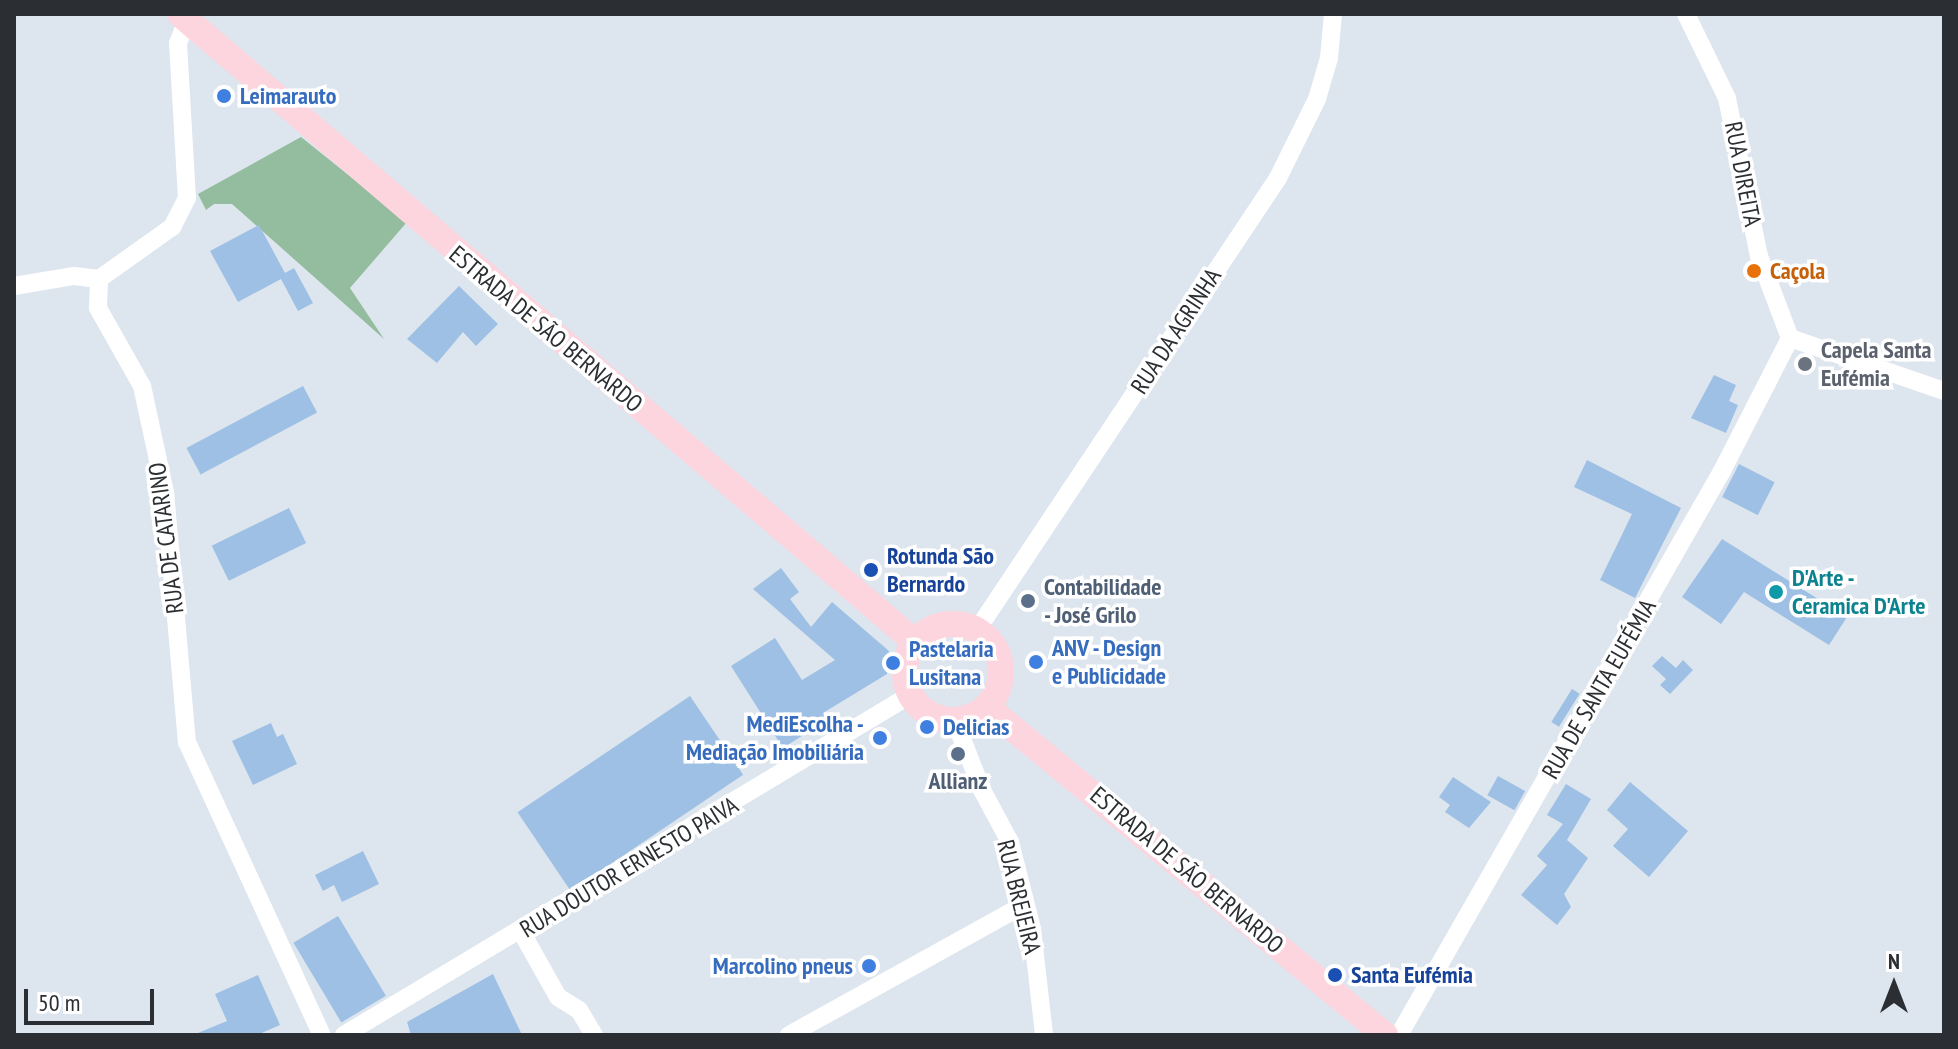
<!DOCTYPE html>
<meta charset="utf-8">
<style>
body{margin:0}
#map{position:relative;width:1958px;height:1049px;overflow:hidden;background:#dde5ee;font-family:"PT Sans Narrow",sans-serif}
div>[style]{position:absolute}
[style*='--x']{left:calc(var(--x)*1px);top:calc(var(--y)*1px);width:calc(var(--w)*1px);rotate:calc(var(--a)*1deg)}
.green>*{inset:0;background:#93bd9e}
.building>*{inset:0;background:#9ec0e4;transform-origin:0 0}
.street>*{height:18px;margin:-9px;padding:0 9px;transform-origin:9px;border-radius:9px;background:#fff}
.secondary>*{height:26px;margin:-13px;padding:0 13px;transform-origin:13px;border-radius:13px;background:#fdd5de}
.secondary>.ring{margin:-13px;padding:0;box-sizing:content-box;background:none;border:26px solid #fdd5de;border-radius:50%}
.dots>*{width:22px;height:22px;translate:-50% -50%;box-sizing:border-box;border:4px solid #fff;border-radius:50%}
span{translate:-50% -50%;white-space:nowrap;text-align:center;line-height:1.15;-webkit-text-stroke:7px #fff;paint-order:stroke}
.shop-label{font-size:24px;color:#366cbe;font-weight:700}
.left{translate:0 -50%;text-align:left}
.right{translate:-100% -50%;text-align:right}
.street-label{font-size:24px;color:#2b2e32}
.food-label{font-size:24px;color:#c56008;font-weight:700}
.worship-label{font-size:24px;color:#5b616d;font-weight:700}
.transit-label{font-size:24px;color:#164399;font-weight:700}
.culture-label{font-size:24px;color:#0d838f;font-weight:700}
.service-label{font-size:24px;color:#4e5e75;font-weight:700}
.frame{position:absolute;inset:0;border:16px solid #2b2e32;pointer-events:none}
.north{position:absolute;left:1854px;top:945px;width:80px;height:80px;-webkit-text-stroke:6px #fff;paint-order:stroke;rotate:0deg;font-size:22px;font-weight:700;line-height:32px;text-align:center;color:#2b2e32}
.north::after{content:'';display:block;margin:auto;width:28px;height:36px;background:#2b2e32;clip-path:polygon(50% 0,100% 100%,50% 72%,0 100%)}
.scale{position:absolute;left:24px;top:989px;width:130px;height:36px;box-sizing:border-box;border:4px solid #2b2e32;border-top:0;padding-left:10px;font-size:24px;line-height:28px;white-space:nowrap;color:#2b2e32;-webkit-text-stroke:6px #fff;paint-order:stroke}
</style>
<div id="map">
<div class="green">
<i style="clip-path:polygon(301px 137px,407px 222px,350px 288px,384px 339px,232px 204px,214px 204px,206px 210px,198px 194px)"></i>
</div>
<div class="building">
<i style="clip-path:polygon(259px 225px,285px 273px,294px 268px,313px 303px,298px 311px,281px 279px,238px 302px,210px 251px)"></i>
<i style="clip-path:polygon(459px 286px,498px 324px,476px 346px,463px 332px,437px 363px,407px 339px)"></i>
<i style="clip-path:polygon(1714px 375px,1736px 385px,1729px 401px,1738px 405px,1726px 433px,1691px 418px)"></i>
<i style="left:303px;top:386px;width:30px;height:132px;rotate:62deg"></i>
<i style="clip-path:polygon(1587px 460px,1681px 508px,1635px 598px,1600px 580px,1632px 514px,1574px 487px)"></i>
<i style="left:1739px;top:464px;width:40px;height:37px;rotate:27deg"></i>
<i style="left:289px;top:508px;width:39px;height:86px;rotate:64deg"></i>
<i style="clip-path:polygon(1722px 539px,1847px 617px,1829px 645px,1744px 592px,1721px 624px,1682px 597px)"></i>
<i style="clip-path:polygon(781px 568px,799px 592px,790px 599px,811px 627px,832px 602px,889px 651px,887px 674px,823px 713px,827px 720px,783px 748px,731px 666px,775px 638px,802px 680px,835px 660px,753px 589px)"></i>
<i style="clip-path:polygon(1662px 656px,1676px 668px,1683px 660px,1693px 670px,1670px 694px,1660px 685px,1666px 679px,1652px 666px)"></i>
<i style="left:1572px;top:689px;width:9px;height:39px;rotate:32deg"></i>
<i style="left:690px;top:696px;width:95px;height:208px;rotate:56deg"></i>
<i style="clip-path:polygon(271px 723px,277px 737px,283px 734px,297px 764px,253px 785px,232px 741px)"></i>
<i style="left:1498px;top:776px;width:31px;height:22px;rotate:29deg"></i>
<i style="clip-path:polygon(1453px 777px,1491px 802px,1469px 828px,1445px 812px,1450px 805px,1439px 797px)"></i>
<i style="clip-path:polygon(1630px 782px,1688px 831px,1649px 877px,1613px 846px,1628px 829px,1607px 810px)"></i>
<i style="clip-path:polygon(1566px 784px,1591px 799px,1567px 840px,1588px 858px,1564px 894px,1571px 907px,1557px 925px,1521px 895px,1547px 865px,1537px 856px,1563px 824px,1547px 815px)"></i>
<i style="clip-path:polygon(363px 851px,379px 884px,342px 902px,334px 885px,323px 891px,315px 875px)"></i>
<i style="left:338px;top:916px;width:93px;height:52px;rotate:59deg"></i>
<i style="clip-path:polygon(493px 974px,522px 1035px,411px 1035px,407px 1022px)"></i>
<i style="clip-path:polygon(258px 975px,280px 1025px,257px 1035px,193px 1035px,227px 1021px,215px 994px)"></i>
</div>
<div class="street">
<i style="--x:1686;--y:14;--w:93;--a:64"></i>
<i style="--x:1727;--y:98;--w:161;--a:78.6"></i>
<i style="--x:1759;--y:256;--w:88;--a:69.3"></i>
<i style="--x:187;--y:20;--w:25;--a:111"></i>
<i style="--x:178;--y:43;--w:155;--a:86.7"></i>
<i style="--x:187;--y:198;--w:33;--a:117"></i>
<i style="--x:172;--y:227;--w:90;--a:144.5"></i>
<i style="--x:99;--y:279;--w:29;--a:92"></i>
<i style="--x:98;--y:308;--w:90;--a:60.6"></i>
<i style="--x:142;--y:386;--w:108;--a:77.8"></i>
<i style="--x:165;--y:492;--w:251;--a:85"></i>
<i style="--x:187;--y:742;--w:323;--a:65.3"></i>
<i style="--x:14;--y:286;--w:61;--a:-9.5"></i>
<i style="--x:74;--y:276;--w:25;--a:7"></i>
<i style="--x:1790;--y:338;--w:163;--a:19"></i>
<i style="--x:977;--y:630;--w:543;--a:-56.34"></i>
<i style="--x:1278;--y:178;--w:88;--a:-63.7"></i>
<i style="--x:1317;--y:99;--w:43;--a:-73.7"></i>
<i style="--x:1329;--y:58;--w:44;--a:-84.8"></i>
<i style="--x:955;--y:721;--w:74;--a:68.6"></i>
<i style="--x:982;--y:790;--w:59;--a:61.7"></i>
<i style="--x:1010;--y:842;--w:90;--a:75.8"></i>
<i style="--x:1032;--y:929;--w:107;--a:83.5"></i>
<i style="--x:522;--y:933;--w:73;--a:60.6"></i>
<i style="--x:558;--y:997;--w:25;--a:32"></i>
<i style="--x:579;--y:1010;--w:29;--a:59"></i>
<i style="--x:344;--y:1035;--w:660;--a:-30.99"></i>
<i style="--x:789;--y:1035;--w:270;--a:-29"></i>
<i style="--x:1399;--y:1035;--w:650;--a:-60.2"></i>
<i style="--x:1722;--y:471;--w:149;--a:-62.9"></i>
</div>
<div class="secondary">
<i style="--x:180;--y:14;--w:967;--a:40.51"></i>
<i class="ring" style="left:905px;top:624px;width:70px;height:70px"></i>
<i style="--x:987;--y:707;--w:516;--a:39.49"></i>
</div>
<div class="dots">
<i style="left:224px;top:96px;background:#3f7fe0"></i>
<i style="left:1754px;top:271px;background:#e8710a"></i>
<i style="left:1805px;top:364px;background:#6b7280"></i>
<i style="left:871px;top:570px;background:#1a4fb4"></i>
<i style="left:1776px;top:592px;background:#0f9aa8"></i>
<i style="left:1028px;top:601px;background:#5c6f8a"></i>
<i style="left:1036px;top:662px;background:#3f7fe0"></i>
<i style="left:893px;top:663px;background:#3f7fe0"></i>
<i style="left:927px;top:727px;background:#3f7fe0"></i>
<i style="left:880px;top:738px;background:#3f7fe0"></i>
<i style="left:958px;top:754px;background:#5c6f8a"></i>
<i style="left:869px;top:966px;background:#3f7fe0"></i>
<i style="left:1335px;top:975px;background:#1a4fb4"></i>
</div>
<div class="shop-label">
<span class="left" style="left:240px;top:96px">Leimarauto</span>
<span class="left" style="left:1052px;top:662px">ANV - Design<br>e Publicidade</span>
<span class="left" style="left:909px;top:663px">Pastelaria<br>Lusitana</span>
<span class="right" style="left:864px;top:738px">MediEscolha -<br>Mediação Imobiliária</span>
<span class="left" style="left:943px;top:727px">Delicias</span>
<span class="right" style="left:853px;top:966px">Marcolino pneus</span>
</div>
<div class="street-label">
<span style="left:1743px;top:174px;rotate:79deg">RUA DIREITA</span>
<span style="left:546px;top:329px;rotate:40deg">ESTRADA DE SÃO BERNARDO</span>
<span style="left:1176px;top:331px;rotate:-57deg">RUA DA AGRINHA</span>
<span style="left:166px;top:538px;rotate:-97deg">RUA DE CATARINO</span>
<span style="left:1599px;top:689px;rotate:-60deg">RUA DE SANTA EUFÉMIA</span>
<span style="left:629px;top:867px;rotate:-31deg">RUA DOUTOR ERNESTO PAIVA</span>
<span style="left:1187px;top:870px;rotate:40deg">ESTRADA DE SÃO BERNARDO</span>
<span style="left:1019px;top:897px;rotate:76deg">RUA BREJEIRA</span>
</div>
<div class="food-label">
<span class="left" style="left:1770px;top:271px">Caçola</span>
</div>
<div class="worship-label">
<span class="left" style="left:1821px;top:364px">Capela Santa<br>Eufémia</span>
</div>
<div class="transit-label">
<span class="left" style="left:887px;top:570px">Rotunda São<br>Bernardo</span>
<span class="left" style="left:1351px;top:975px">Santa Eufémia</span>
</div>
<div class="culture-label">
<span class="left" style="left:1792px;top:592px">D'Arte -<br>Ceramica D'Arte</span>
</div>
<div class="service-label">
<span class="left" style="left:1044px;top:601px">Contabilidade<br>- José Grilo</span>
<span style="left:958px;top:781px">Allianz</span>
</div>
<div class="frame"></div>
<div class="north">N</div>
<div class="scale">50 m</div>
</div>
